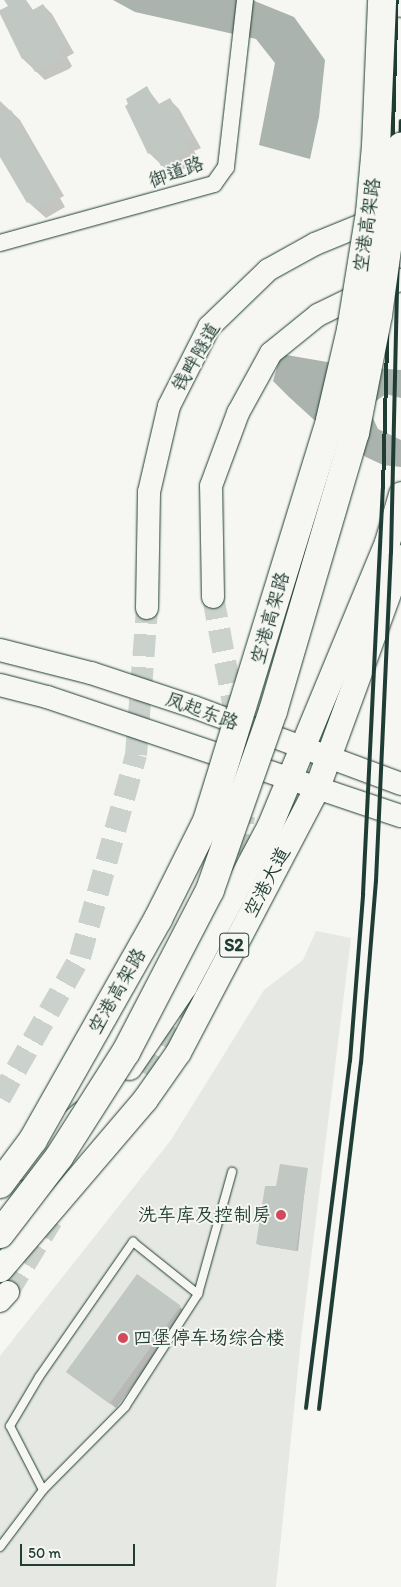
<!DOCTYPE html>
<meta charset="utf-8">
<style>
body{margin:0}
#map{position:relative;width:401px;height:1587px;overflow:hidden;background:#f6f6f2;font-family:Itim,"LXGW WenKai TC",sans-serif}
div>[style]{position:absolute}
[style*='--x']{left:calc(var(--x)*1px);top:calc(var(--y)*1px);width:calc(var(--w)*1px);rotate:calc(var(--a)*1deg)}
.built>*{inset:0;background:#e6e8e4}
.water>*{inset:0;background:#aab3ae}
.shadow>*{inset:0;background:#0003}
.building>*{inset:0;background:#c1c8c3;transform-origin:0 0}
.secondary-tunnel>*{height:22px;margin-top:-11px;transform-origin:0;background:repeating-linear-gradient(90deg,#cbd1cc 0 22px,transparent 0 33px)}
.roads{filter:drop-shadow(0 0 1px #1f3d34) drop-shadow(0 0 1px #1f3d34)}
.lane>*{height:8px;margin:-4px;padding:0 4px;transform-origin:4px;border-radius:4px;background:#f6f6f2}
.street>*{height:16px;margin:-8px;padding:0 8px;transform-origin:8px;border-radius:8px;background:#f6f6f2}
.secondary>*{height:22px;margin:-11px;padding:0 11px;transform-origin:11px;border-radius:11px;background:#f6f6f2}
.primary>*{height:25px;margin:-12.5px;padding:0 12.5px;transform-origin:12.5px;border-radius:12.5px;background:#f6f6f2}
.rail>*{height:4px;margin:-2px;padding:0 2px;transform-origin:2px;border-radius:2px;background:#1f3d34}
.bridges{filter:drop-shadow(0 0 1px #1f3d34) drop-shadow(0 0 1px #1f3d34)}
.highway-bridge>*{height:28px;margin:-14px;padding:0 14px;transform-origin:14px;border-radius:14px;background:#f6f6f2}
.dots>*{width:14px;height:14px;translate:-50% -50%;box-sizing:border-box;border:2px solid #f6f6f2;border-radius:50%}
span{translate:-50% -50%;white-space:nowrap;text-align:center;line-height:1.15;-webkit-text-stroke:4px #f6f6f2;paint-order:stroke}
.shield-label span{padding:1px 4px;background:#f6f6f2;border:1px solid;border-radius:4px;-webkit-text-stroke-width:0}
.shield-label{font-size:18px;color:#1f3d34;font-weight:700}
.street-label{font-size:19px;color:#1f3d34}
.poi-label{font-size:19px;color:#1f3d34}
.right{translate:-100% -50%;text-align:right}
.left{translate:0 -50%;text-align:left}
.scale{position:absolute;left:20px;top:1544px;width:115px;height:22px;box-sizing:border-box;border:2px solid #1f3d34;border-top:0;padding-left:6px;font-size:15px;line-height:18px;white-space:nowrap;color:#1f3d34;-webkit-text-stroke:4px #f6f6f2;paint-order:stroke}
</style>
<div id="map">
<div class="built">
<i style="clip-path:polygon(316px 931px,351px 938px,301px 1339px,276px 1587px,0 1587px,0 1356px,171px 1140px,264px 990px,303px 960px)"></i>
</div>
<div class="water">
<i style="clip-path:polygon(113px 0,252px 0,294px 17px,325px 60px,319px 117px,310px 159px,259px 145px,275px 63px,256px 39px,135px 12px)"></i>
<i style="clip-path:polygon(281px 354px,350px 366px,401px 370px,401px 398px,386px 394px,376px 401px,371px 414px,378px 429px,401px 440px,401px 467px,383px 465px,366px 457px,323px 428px,289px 397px,273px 381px)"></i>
</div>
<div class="shadow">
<i style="clip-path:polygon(12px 0,26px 0,33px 10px,43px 5px,52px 14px,74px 53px,67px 57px,72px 66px,69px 69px,45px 80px,23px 59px,0 12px,9px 7px)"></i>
<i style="clip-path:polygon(147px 88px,160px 105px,169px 99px,179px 109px,201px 148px,194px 151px,199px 160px,196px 163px,172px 175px,149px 153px)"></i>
<i style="clip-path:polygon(0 101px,20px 120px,64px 196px,60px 198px,65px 207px,46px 218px,28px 202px,0 154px)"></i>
<i style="clip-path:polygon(307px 1169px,298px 1251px,259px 1245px,258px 1243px)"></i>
<i style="clip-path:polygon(180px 1307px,187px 1314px,116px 1408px,67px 1371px)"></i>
</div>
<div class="building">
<i style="clip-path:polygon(4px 0,25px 0,31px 11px,43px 4px,66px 43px,59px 48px,64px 56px,60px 60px,35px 72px,26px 57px,22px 59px,0 14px,0 10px,8px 6px)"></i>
<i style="clip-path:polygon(147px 86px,157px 105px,170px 98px,192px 138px,185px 142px,190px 150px,168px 165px,161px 166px,153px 151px,148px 154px,125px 106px,128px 104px,126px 99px)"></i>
<i style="clip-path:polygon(11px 110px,56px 186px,52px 189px,57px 197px,36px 209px,31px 201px,27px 203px,0 157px,0 116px)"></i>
<i style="clip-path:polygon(280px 1164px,308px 1168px,296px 1251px,256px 1244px,265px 1186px,276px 1186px)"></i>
<i style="left:137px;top:1274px;width:54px;height:121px;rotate:36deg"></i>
</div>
<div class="secondary-tunnel">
<i style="--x:213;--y:597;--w:124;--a:79.3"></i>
<i style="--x:234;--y:888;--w:73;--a:-82.1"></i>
<i style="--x:149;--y:1076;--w:118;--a:-62.8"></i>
<i style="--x:0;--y:1098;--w:162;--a:-60.4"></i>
<i style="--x:80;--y:957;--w:210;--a:-74.5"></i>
<i style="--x:136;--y:755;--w:147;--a:-85.7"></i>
<i style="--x:8;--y:1292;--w:84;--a:-58.6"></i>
</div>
<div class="roads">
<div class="lane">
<i style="--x:43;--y:1490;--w:72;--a:-117.3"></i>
<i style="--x:10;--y:1426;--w:57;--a:-59.4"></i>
<i style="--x:39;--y:1377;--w:165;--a:-55.2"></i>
<i style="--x:133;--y:1242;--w:83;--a:38.7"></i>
<i style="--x:0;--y:1547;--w:71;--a:-53"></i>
<i style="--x:43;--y:1490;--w:117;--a:-45.3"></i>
<i style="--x:125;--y:1407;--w:135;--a:-57.1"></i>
<i style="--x:198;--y:1294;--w:127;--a:-74.4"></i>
</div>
<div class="street">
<i style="--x:0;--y:243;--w:222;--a:-15.4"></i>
<i style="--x:214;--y:184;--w:21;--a:-55"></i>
<i style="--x:226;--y:167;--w:168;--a:-83.5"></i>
</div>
<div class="secondary">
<i style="--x:387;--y:0;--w:15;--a:23"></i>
<i style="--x:213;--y:597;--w:111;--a:-91"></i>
<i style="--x:211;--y:486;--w:78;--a:-69.7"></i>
<i style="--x:238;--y:413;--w:68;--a:-61.2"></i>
<i style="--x:271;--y:353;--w:60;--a:-39"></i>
<i style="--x:318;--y:315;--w:55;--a:-26.1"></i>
<i style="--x:367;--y:291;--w:36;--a:-18"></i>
<i style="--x:147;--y:608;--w:116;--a:-89"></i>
<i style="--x:149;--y:492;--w:88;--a:-76.9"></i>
<i style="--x:169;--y:406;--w:89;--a:-63.1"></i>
<i style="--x:209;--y:327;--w:82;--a:-44"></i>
<i style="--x:268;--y:270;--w:54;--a:-29"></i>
<i style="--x:315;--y:244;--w:71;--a:-22.2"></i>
<i style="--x:0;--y:650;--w:94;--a:14.2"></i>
<i style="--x:91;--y:673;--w:108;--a:18.3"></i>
<i style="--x:194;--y:707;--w:221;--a:20.4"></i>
<i style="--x:0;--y:685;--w:49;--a:14.3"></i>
<i style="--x:47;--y:697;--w:373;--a:18.6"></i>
<i style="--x:0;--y:1301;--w:12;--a:-48"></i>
</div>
<div class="primary">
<i style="--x:129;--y:1067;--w:98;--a:-55.8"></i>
<i style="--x:184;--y:986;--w:180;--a:-61.9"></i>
<i style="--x:269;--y:827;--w:308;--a:-67.5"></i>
<i style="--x:387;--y:542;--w:50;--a:-73.7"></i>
<i style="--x:21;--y:1167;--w:80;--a:-41.5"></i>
<i style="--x:0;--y:1269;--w:223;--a:-49.5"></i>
<i style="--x:145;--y:1099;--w:57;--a:-54.9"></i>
<i style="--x:178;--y:1052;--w:299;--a:-62.3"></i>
<i style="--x:317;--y:787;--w:245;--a:-69.9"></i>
</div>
</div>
<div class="rail">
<i style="--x:306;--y:1408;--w:350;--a:-82.8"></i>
<i style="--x:350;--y:1061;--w:168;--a:-85.5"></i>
<i style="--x:363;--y:894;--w:406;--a:-87.2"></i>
<i style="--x:383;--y:488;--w:488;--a:-88.4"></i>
<i style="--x:319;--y:1409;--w:349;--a:-83.1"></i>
<i style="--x:361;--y:1063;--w:183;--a:-85.3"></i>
<i style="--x:376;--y:881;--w:328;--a:-87.4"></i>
<i style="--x:391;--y:553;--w:432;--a:-88.7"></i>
</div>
<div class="bridges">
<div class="highway-bridge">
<i style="--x:0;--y:1184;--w:55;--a:-53.1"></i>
<i style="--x:33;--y:1140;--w:254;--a:-60.5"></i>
<i style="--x:158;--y:919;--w:110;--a:-63.4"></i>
<i style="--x:207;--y:821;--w:419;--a:-72.9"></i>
<i style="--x:330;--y:420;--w:92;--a:-76.9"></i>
<i style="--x:351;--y:330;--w:119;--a:-80.8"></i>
<i style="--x:370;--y:213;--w:67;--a:-84.9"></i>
<i style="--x:376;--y:146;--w:146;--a:-87.6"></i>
<i style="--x:0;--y:1234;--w:97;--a:-52.5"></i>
<i style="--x:59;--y:1157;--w:125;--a:-57.5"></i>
<i style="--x:126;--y:1052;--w:182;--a:-62.6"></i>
<i style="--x:210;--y:890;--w:190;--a:-70.6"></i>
<i style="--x:273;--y:711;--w:290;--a:-73.6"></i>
<i style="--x:355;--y:433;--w:120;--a:-79"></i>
<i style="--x:378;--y:315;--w:170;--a:-82.2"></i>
</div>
</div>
<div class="dots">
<i style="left:281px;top:1215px;background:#d1495b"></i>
<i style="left:123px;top:1338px;background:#d1495b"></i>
</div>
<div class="shield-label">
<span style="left:234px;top:945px">S2</span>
</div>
<div class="street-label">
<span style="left:176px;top:172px;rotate:-20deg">御道路</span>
<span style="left:367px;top:225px;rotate:-82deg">空港高架路</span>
<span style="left:196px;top:357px;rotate:-60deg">钱畔隧道</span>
<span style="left:270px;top:618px;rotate:-74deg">空港高架路</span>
<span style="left:202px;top:711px;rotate:20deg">凤起东路</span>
<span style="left:267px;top:882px;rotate:-62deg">空港大道</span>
<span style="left:117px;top:991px;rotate:-60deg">空港高架路</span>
</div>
<div class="poi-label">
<span class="right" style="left:271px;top:1215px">洗车库及控制房</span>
<span class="left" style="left:133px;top:1338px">四堡停车场综合楼</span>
</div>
<div class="scale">50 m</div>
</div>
